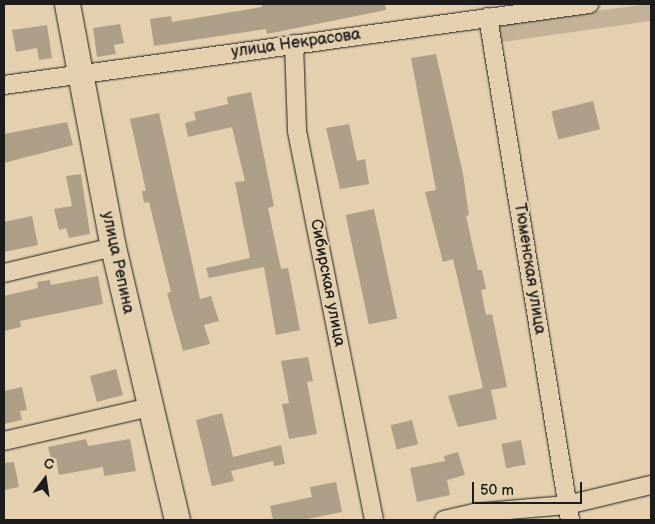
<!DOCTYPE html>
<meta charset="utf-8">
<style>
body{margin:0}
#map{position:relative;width:655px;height:524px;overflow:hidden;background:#e4d0af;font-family:"Balsamiq Sans",sans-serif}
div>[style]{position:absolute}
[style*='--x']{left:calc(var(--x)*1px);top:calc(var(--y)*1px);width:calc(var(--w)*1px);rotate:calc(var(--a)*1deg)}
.green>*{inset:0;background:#c3b297}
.building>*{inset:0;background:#ac9e87;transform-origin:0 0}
.roads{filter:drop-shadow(0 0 1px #1c1c1c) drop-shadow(0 0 1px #1c1c1c)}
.street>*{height:18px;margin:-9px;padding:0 9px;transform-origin:9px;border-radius:9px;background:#e4d0af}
.secondary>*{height:25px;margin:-12.5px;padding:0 12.5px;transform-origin:12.5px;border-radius:12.5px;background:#e4d0af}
span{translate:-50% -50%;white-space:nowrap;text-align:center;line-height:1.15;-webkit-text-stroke:4px #e4d0af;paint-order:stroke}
.street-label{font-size:16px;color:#1c1c1c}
.frame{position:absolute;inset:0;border:5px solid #1c1c1c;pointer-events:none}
.north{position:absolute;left:20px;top:454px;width:50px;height:50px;-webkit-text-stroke:4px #e4d0af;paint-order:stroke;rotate:14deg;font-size:14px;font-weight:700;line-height:20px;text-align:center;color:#1c1c1c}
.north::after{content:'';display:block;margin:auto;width:18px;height:22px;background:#1c1c1c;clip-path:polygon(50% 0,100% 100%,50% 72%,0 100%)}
.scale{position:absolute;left:472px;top:482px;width:110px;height:22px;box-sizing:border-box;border:2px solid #1c1c1c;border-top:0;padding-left:6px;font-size:15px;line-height:18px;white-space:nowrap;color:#1c1c1c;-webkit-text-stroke:4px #e4d0af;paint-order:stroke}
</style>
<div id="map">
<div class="green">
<i style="clip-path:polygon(651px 4px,651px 21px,496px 43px,495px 23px)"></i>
</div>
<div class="building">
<i style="clip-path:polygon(261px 4px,385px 4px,386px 10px,267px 34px,266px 29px,154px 46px,150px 19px,171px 16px,172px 22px,262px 7px)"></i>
<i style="clip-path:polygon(120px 24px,124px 43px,114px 45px,116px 54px,97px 57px,93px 28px)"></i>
<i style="clip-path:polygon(47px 25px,52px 58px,39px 60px,37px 48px,16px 52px,12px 30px)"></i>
<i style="clip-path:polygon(436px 54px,463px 174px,469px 215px,466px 216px,478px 270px,482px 270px,486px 289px,481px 290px,486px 315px,492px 314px,507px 387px,491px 390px,497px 419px,458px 427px,448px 396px,483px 388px,453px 259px,443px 262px,425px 192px,436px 190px,411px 58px)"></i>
<i style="clip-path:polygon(251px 92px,274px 206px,268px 208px,281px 269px,288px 268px,300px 330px,276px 335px,264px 267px,209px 278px,206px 268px,250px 258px,235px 182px,245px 181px,232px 127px,188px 137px,185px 123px,196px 120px,194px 112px,228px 104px,227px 97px)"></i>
<i style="left:593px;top:101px;width:29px;height:43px;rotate:76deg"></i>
<i style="clip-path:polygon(159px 113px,200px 299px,211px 296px,219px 321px,204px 325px,210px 344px,183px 351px,167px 293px,171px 292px,149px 202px,144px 203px,142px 191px,146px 191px,130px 119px)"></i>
<i style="clip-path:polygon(67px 122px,73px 145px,4px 163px,4px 134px)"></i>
<i style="clip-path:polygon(349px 124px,357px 161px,365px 159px,369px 184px,340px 189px,326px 128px)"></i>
<i style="clip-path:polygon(81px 174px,90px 234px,69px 238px,66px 228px,59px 230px,54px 209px,72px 206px,66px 176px)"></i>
<i style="left:374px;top:209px;width:112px;height:29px;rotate:78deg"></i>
<i style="clip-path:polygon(32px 216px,38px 245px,4px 252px,4px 222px)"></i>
<i style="clip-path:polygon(98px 276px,103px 304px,20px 321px,21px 327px,4px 331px,4px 296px,38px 288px,37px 282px,50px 280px,51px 285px)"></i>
<i style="clip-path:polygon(308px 357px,313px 381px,307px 382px,317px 434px,289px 439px,282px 404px,289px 403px,281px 361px)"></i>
<i style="left:116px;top:369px;width:27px;height:27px;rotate:75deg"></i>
<i style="clip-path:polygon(22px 387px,27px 410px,20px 411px,22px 420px,4px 424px,4px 391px)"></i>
<i style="clip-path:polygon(222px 413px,233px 457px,281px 445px,285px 464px,274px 466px,273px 461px,231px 471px,234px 481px,212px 486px,196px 420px)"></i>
<i style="left:412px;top:420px;width:25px;height:22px;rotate:76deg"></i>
<i style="clip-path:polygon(86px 439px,88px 446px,130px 439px,136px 471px,104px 476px,103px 467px,59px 475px,56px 458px,51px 459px,48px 447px)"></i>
<i style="left:521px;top:440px;width:25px;height:20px;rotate:79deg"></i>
<i style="clip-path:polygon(458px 452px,465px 475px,447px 480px,450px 495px,417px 502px,410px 468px,445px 461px,444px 456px)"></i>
<i style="clip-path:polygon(14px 462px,19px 487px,4px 490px,4px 463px)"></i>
<i style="clip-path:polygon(336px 482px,342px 512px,302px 520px,273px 520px,270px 506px,312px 497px,310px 487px)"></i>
</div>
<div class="roads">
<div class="street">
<i style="--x:488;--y:17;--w:510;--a:80.74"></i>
<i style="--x:294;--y:44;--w:87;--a:88"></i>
<i style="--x:297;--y:131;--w:397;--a:78.8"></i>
<i style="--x:4;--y:85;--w:591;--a:-7.88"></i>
<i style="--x:4;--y:273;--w:112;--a:-13.4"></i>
<i style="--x:4;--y:441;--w:150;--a:-13.1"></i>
<i style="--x:444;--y:520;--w:31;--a:-13"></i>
<i style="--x:474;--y:513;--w:93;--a:-4.9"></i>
<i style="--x:567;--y:505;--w:86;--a:-13.4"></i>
</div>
<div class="secondary">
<i style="--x:67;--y:4;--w:247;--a:79.3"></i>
<i style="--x:113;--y:247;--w:280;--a:76.8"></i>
</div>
</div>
<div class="street-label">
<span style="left:296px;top:44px;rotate:-8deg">улица Некрасова</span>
<span style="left:117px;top:263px;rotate:78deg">улица Репина</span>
<span style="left:529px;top:269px;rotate:81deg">Тюменская улица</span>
<span style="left:327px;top:283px;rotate:79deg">Сибирская улица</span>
</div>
<div class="frame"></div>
<div class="north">С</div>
<div class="scale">50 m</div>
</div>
